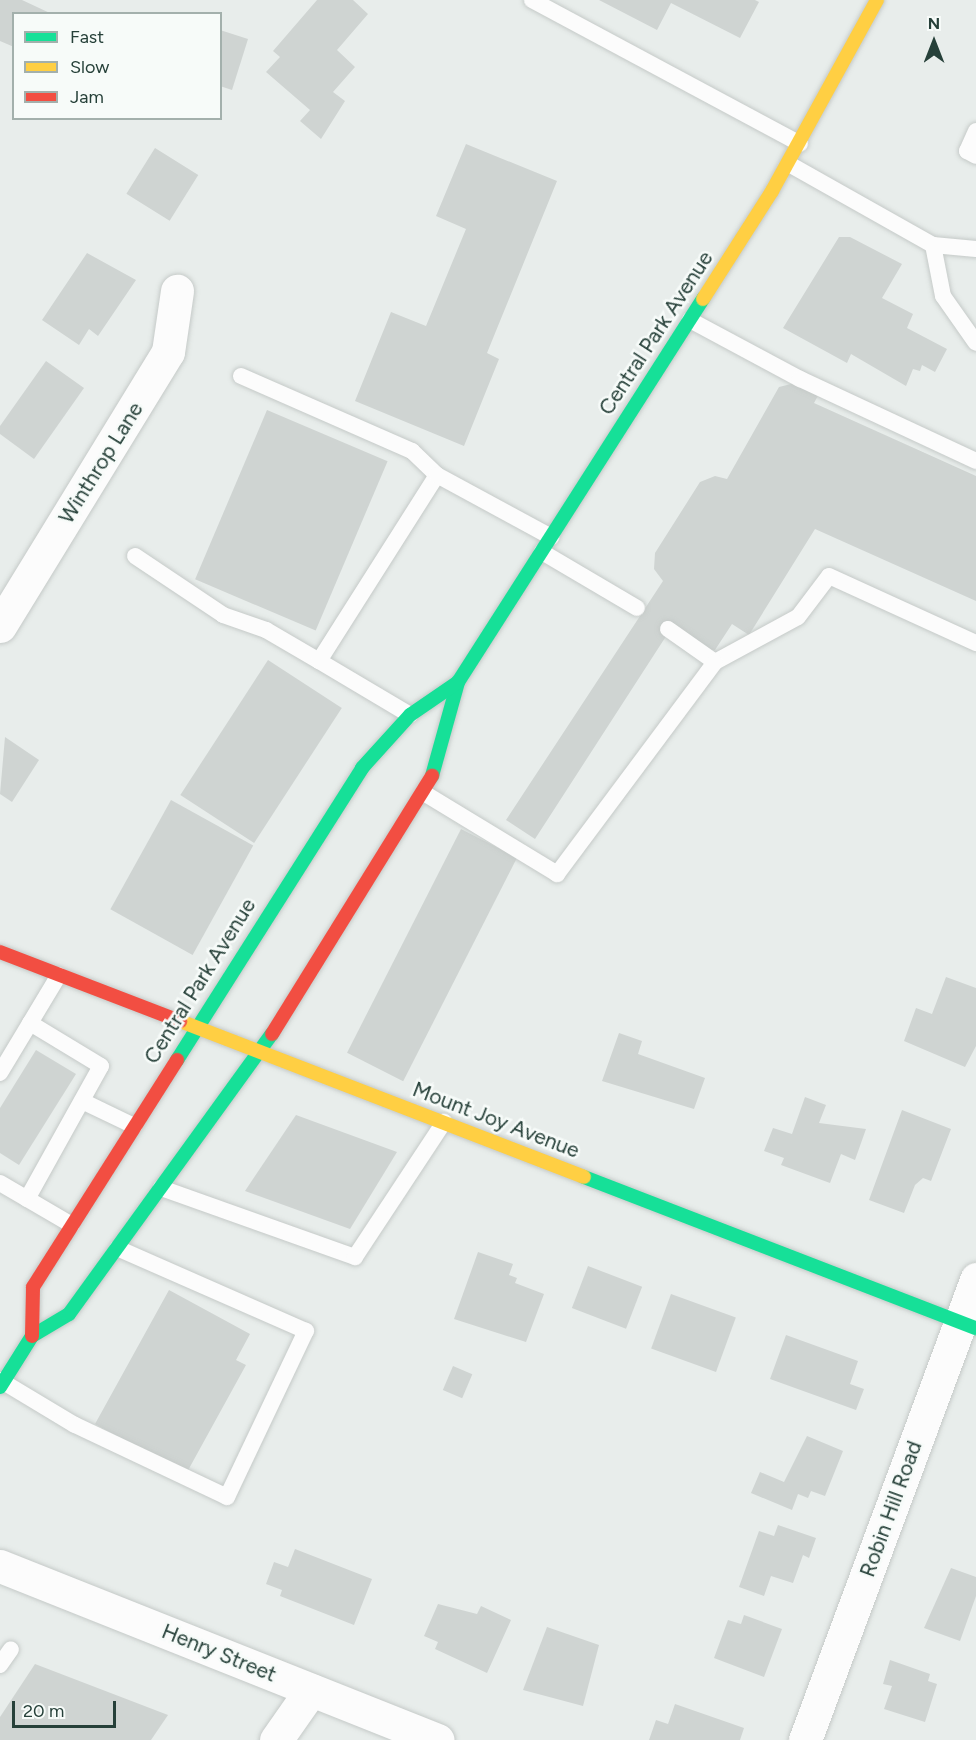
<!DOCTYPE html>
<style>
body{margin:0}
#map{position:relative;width:976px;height:1740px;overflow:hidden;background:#e8edeb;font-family:Figtree,sans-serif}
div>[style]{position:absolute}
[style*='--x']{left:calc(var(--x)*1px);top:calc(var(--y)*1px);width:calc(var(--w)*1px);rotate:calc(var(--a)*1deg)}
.building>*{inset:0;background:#cfd4d2;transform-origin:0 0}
.roads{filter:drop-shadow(0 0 2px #c5cac8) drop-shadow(0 0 2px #c5cac8)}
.lane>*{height:16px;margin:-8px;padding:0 8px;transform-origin:8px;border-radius:8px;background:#fcfcfc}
.street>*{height:33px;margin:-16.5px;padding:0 16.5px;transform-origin:16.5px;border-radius:16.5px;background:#fcfcfc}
.fast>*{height:14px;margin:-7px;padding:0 7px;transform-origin:7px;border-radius:7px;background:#16e098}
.slow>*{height:14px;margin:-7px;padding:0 7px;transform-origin:7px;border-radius:7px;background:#ffcf43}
.jam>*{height:14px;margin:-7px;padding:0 7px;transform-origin:7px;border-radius:7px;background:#f24e42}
span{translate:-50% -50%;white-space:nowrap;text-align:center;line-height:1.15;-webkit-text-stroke:5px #f7fbf9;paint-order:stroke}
.street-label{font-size:21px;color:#264039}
.legend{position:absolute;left:12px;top:12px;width:210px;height:108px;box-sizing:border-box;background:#f7fbf9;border:2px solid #a3b0ac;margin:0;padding:8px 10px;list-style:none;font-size:18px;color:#264039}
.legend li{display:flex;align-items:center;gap:12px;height:30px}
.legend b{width:30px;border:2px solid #a3b0ac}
.north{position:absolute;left:904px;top:12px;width:60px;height:60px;-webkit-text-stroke:4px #f7fbf9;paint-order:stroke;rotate:0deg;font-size:16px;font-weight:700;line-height:24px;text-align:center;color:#264039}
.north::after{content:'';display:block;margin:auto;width:21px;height:27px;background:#264039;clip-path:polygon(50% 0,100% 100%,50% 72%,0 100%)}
.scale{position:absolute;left:12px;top:1701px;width:104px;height:27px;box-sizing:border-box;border:3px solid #264039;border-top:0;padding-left:8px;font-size:18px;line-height:21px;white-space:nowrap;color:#264039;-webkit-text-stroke:4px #f7fbf9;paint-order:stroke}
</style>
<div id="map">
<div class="building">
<i style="clip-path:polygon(0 0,22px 0,52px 14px,14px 14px,14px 47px,0 41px)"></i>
<i style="clip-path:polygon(317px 0,353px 0,368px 14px,337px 50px,355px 67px,333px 92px,345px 101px,321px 139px,300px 121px,310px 110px,266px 72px,280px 57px,273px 51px)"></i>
<i style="clip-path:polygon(599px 0,755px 0,759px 2px,740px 38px,671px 3px,657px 30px)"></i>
<i style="clip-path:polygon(220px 30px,248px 39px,232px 90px,220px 86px)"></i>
<i style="clip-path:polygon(466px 144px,557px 181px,487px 353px,499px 359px,464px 446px,355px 401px,391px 312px,426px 326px,466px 229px,436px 216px)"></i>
<i style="left:155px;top:148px;width:51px;height:54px;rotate:32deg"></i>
<i style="clip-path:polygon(839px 237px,850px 237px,902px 264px,882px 298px,913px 314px,907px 328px,947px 349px,935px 372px,922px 365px,920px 371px,913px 369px,906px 386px,851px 354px,847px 363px,783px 328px)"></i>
<i style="clip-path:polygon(87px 253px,136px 280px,98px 336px,89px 329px,79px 345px,42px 320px)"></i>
<i style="clip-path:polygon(46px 361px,84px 388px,34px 459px,0 434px,0 426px)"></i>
<i style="clip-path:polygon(799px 382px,820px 392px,814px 403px,976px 476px,976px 601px,815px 529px,749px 635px,732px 624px,715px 650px,707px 651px,672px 627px,535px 839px,506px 820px,663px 581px,654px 569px,655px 553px,700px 482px,715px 476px,727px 479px,779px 387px)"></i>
<i style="left:267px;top:410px;width:131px;height:184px;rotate:23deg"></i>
<i style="left:268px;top:660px;width:88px;height:161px;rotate:33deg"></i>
<i style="clip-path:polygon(5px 737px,39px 760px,12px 802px,0 794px)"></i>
<i style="left:171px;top:800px;width:94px;height:125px;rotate:29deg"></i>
<i style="left:461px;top:829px;width:63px;height:251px;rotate:27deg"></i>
<i style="clip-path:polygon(946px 977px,976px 988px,976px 1046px,965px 1067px,904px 1041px,916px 1008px,932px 1014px)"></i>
<i style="clip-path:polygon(619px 1033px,642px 1041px,638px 1054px,705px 1078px,694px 1109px,602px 1081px)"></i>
<i style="clip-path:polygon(36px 1050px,76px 1074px,19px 1165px,0 1153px,0 1108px)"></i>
<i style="clip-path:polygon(805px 1097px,826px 1105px,819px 1123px,866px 1129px,855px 1160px,841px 1154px,830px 1183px,781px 1165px,784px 1158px,764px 1151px,773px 1128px,792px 1134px)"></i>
<i style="clip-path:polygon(902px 1110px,951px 1129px,931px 1181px,923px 1178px,915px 1185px,904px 1213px,869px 1200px)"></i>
<i style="clip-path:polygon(296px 1115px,397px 1152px,350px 1229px,245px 1191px)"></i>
<i style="clip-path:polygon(478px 1252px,513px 1264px,509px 1275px,517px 1278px,515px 1283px,544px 1294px,526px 1342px,454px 1319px)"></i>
<i style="left:588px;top:1266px;width:58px;height:45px;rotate:21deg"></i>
<i style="clip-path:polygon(169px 1290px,250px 1334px,236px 1360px,246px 1365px,186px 1474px,95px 1424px)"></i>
<i style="left:671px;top:1294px;width:69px;height:58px;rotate:20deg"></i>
<i style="clip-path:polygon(786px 1335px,858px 1361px,850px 1384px,864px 1389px,856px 1410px,770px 1379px)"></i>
<i style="left:453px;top:1366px;width:21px;height:26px;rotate:23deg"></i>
<i style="clip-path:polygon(807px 1436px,843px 1451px,825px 1496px,811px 1491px,808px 1498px,798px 1494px,792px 1510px,751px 1493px,760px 1472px,784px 1482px)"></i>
<i style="clip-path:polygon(778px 1525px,816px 1538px,809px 1558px,803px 1555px,793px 1583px,771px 1576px,764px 1596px,739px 1587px,759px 1531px,774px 1536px)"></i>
<i style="clip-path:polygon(295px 1549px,372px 1579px,354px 1625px,280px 1596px,282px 1590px,266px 1584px,274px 1562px,288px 1567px)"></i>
<i style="clip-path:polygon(951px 1568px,976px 1577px,976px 1596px,960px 1641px,924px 1628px)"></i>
<i style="clip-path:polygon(438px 1604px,477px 1614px,481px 1606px,511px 1620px,487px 1673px,435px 1649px,438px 1642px,424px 1636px)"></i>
<i style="clip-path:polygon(744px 1615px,782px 1629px,764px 1677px,714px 1658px,728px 1620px,741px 1624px)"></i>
<i style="clip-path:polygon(547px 1627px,599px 1645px,583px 1706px,523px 1690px)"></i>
<i style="clip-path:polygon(890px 1660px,930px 1674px,928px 1681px,937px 1684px,925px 1722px,884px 1709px,892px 1686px,883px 1684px)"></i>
<i style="clip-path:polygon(35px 1664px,168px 1715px,151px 1740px,0 1740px,0 1717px)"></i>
<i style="clip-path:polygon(675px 1704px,744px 1728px,740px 1740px,649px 1740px,656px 1720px,668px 1724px)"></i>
</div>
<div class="roads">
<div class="lane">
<i style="--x:532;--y:0;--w:304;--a:28.2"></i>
<i style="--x:976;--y:131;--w:22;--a:114"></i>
<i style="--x:967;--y:151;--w:10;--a:29"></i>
<i style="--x:789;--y:164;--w:165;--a:29.4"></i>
<i style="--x:933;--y:245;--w:43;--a:5.3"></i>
<i style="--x:933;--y:245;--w:52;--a:78.9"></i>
<i style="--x:943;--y:296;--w:57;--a:54.9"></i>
<i style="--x:690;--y:320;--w:125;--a:28.2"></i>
<i style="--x:800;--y:379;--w:194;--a:25"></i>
<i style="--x:241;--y:376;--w:187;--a:23.7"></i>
<i style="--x:412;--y:451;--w:35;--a:44"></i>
<i style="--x:542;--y:552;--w:110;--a:30.5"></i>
<i style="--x:135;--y:556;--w:106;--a:33.8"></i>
<i style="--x:223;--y:615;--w:46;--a:19.2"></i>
<i style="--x:266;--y:630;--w:61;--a:30.3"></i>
<i style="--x:668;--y:629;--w:57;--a:35.1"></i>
<i style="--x:715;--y:662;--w:94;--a:-28.5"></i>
<i style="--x:798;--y:617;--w:51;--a:-52.9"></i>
<i style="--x:829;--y:576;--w:162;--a:24.5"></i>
<i style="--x:410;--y:715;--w:106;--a:-149.3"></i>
<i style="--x:319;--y:661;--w:220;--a:-57.6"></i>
<i style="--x:437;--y:475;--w:130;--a:28.5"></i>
<i style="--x:424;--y:793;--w:156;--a:31.3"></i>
<i style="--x:557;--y:874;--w:264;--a:-53.3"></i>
<i style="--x:0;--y:1073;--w:114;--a:-59"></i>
<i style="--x:82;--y:1101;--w:58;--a:25.7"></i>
<i style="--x:0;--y:1183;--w:83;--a:30.3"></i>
<i style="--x:161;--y:1188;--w:206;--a:19.6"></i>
<i style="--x:355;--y:1257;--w:162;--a:-56.6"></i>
<i style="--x:27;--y:1199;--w:152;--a:-60.9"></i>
<i style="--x:101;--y:1066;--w:83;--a:-148.8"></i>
<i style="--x:0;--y:1380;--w:87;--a:31"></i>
<i style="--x:75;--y:1425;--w:168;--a:25.3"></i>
<i style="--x:227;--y:1497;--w:184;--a:-64.6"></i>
<i style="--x:306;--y:1331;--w:206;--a:-156.3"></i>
<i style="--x:0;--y:1665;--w:19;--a:-55"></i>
</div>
<div class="street">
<i style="--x:0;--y:626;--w:321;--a:-58.5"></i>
<i style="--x:168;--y:352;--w:62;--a:-81.6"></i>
<i style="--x:0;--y:1566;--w:471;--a:21.7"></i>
<i style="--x:276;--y:1740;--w:61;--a:-55"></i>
<i style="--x:805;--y:1740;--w:492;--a:-69.6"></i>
</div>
<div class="fast">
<i style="--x:432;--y:776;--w:98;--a:-74.5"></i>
<i style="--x:458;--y:682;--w:455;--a:-57.4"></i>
<i style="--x:177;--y:1060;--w:346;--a:-57.6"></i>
<i style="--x:362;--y:768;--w:72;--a:-47.8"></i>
<i style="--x:410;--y:715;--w:58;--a:-34.5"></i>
<i style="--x:584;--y:1177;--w:420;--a:21.1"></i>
<i style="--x:0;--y:1387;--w:60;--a:-57.9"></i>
<i style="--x:32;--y:1336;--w:43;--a:-30.7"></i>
<i style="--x:69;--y:1314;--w:346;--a:-54.1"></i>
</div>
<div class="slow">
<i style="--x:703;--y:299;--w:128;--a:-57.4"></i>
<i style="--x:772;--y:191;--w:218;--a:-61.2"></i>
<i style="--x:180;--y:1021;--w:433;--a:21.1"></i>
</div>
<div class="jam">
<i style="--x:0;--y:952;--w:193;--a:21"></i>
<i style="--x:272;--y:1034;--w:304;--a:-58.2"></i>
<i style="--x:32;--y:1336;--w:49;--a:-88.8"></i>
<i style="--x:33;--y:1287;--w:269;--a:-57.6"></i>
</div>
</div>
<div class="street-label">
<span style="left:656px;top:333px;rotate:-57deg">Central Park Avenue</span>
<span style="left:101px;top:463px;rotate:-58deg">Winthrop Lane</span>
<span style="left:200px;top:981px;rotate:-58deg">Central Park Avenue</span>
<span style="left:496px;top:1120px;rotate:21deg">Mount Joy Avenue</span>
<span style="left:891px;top:1509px;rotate:-70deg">Robin Hill Road</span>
<span style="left:219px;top:1653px;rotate:22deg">Henry Street</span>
</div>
<ul class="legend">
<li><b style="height:8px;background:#16e098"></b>Fast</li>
<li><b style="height:8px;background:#ffcf43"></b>Slow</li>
<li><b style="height:8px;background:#f24e42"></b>Jam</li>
</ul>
<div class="north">N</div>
<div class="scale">20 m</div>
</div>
